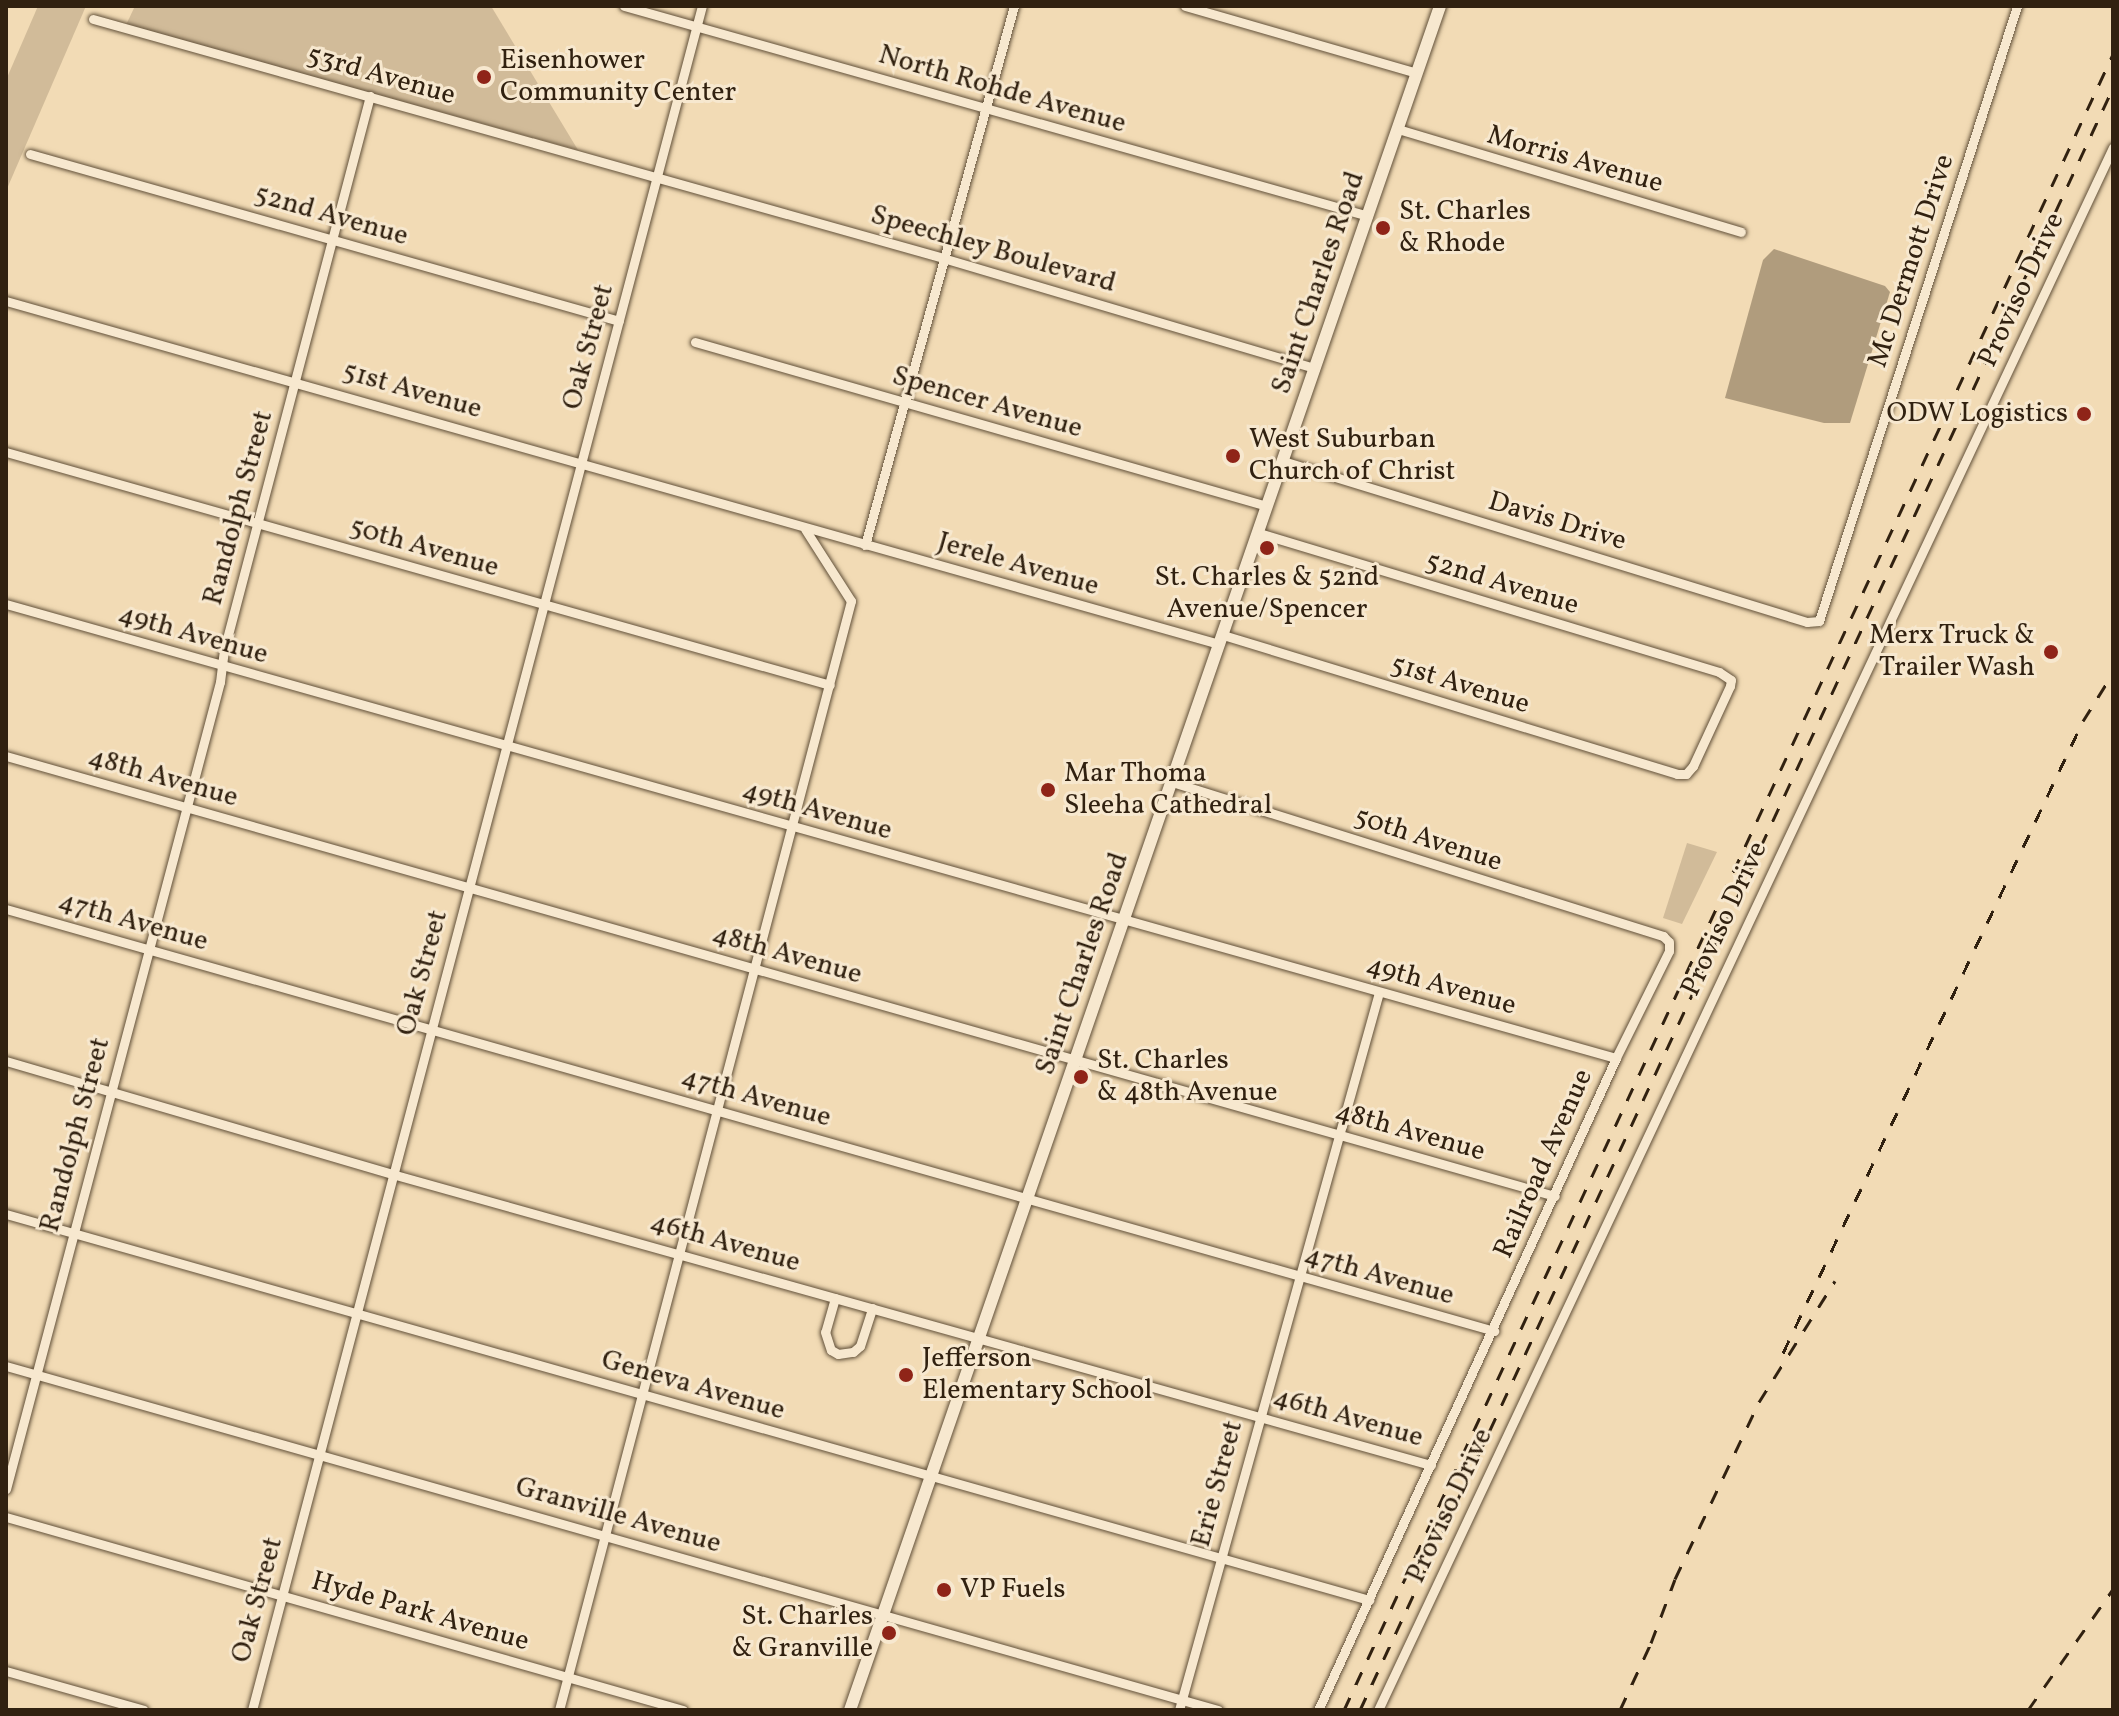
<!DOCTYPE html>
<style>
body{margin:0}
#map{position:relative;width:2119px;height:1716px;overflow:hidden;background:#f2dbb5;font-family:Vollkorn,serif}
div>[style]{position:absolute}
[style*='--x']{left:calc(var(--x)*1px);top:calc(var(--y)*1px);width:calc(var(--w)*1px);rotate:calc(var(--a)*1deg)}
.green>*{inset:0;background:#d1bb99}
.water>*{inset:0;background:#b09c7d}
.roads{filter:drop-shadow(0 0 2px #615039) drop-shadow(0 0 2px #615039)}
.minor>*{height:9px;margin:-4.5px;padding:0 4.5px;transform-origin:4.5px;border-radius:4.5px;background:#f7e8cf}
.secondary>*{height:12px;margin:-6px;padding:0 6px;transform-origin:6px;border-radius:6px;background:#f7e8cf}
.rail>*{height:3px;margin-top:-1.5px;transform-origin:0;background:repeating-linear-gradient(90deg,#312110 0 14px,transparent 0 28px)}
.dots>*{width:22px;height:22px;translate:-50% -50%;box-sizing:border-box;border:4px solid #f7e8cf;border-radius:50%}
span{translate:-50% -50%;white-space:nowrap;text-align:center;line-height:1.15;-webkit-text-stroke:6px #f7e8cf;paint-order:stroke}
.poi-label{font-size:28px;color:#312110}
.left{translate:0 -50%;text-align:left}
.right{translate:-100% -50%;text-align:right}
.street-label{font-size:28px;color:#312110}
.frame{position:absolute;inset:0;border:8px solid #312110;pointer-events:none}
</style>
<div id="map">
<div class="green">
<i style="clip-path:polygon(38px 6px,86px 6px,6px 191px,6px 80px)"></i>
<i style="clip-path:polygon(135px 6px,491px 6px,578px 150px,126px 25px)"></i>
<i style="clip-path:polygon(1687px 843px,1717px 852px,1682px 924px,1663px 918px)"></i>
</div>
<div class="water">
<i style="clip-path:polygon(1774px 249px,1885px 286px,1890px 292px,1850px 423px,1824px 423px,1725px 398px,1763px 260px)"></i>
</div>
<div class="roads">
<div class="minor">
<i style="--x:624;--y:6;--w:773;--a:15.76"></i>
<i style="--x:1185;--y:6;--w:241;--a:16.1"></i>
<i style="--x:93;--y:19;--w:883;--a:15.7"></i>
<i style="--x:943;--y:258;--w:388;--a:16.5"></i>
<i style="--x:1398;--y:129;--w:358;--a:16.7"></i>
<i style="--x:30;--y:154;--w:612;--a:15.83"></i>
<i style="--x:6;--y:301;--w:1261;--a:15.79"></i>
<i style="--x:695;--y:342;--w:595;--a:16"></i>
<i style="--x:6;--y:452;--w:856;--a:15.79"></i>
<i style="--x:1283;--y:461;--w:548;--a:17.08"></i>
<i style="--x:1807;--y:622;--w:12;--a:-5"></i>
<i style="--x:1819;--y:621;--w:646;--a:-72.15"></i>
<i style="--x:865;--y:545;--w:559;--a:-74.55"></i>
<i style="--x:6;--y:604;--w:1673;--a:15.75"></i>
<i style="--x:1223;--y:635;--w:475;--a:17"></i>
<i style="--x:1677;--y:774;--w:9;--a:0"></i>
<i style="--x:1686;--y:774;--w:11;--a:-49"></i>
<i style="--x:1693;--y:766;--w:88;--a:-65.2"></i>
<i style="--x:1730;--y:686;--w:6;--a:-81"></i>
<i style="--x:1731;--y:680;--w:14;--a:-146"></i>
<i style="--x:1719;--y:672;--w:481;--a:-163.2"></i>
<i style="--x:6;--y:756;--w:1610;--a:15.86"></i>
<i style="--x:1172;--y:782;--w:515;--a:17.41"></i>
<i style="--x:1663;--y:936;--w:8;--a:45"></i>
<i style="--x:1669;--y:942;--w:9;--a:90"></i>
<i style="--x:1669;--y:951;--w:119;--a:116.4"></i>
<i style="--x:1616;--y:1058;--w:717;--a:114.56"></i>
<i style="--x:6;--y:909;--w:1547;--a:15.83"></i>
<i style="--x:6;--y:1061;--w:402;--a:16.3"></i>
<i style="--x:392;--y:1174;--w:1079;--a:15.65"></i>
<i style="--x:6;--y:1214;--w:1417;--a:15.81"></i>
<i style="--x:835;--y:1298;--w:35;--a:106"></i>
<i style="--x:825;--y:1332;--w:19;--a:72"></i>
<i style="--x:831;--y:1350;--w:8;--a:30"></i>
<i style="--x:838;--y:1354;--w:15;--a:-8"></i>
<i style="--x:853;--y:1352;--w:9;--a:-41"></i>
<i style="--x:860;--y:1346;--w:40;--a:-72"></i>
<i style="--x:6;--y:1366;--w:1260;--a:15.85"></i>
<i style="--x:6;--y:1489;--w:835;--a:-75.15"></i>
<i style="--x:220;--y:682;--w:32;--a:-83"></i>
<i style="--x:224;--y:650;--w:573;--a:-75.24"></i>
<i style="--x:6;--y:1517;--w:704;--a:15.91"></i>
<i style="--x:6;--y:1671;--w:143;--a:15.8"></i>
<i style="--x:252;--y:1710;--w:1762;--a:-75.21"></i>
<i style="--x:559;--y:1710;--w:1147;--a:-75.25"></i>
<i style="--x:851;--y:601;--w:85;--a:-122.6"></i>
<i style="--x:1179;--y:1710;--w:745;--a:-74.43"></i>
<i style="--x:1378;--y:1710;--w:1727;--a:-64.81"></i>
</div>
<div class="secondary">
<i style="--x:850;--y:1710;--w:1803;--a:-70.9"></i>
</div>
</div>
<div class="rail">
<i style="--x:1783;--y:1353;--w:700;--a:-64.61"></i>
<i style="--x:2083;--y:721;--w:57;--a:-58"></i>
<i style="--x:1344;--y:1710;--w:1826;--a:-65.09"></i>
<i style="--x:1360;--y:1710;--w:1788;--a:-65.1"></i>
<i style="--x:1620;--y:1710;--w:74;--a:-65.2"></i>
<i style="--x:1651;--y:1643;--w:68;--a:-69.4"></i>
<i style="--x:1675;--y:1579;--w:196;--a:-64.6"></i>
<i style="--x:1759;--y:1402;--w:143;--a:-57.9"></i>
<i style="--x:2028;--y:1710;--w:148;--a:-54.9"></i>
</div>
<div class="dots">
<i style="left:484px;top:77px;background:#8f2418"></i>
<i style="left:1383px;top:228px;background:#8f2418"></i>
<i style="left:2084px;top:414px;background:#8f2418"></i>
<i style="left:1233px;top:456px;background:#8f2418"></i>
<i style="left:1267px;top:548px;background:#8f2418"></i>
<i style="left:2051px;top:652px;background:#8f2418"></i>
<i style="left:1048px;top:790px;background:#8f2418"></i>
<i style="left:1081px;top:1077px;background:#8f2418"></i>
<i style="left:906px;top:1375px;background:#8f2418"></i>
<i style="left:944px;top:1590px;background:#8f2418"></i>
<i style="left:889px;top:1633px;background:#8f2418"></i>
</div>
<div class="poi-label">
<span class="left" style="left:500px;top:77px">Eisenhower<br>Community Center</span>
<span class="left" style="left:1399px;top:228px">St. Charles<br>&amp; Rhode</span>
<span class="right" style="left:2068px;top:414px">ODW Logistics</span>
<span class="left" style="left:1249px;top:456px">West Suburban<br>Church of Christ</span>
<span style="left:1267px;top:594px">St. Charles &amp; 52nd<br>Avenue/Spencer</span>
<span class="right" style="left:2035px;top:652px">Merx Truck &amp;<br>Trailer Wash</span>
<span class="left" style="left:1064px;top:790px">Mar Thoma<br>Sleeha Cathedral</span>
<span class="left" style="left:1097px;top:1077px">St. Charles<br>&amp; 48th Avenue</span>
<span class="left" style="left:922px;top:1375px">Jefferson<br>Elementary School</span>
<span class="left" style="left:960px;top:1590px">VP Fuels</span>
<span class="right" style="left:873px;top:1633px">St. Charles<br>&amp; Granville</span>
</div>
<div class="street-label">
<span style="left:381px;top:76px;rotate:16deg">53rd Avenue</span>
<span style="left:1002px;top:90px;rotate:16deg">North Rohde Avenue</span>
<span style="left:1575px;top:160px;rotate:16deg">Morris Avenue</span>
<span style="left:331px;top:216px;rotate:16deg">52nd Avenue</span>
<span style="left:993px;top:250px;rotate:16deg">Speechley Boulevard</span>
<span style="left:1912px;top:261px;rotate:-72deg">Mc Dermott Drive</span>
<span style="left:1319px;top:283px;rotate:-71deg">Saint Charles Road</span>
<span style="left:2022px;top:290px;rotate:-65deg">Proviso Drive</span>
<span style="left:589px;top:347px;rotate:-75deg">Oak Street</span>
<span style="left:412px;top:391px;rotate:16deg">51st Avenue</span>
<span style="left:987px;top:403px;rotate:16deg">Spencer Avenue</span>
<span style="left:239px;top:508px;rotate:-75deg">Randolph Street</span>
<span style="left:1557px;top:522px;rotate:17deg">Davis Drive</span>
<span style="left:424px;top:548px;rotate:16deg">50th Avenue</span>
<span style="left:1018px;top:565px;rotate:16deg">Jerele Avenue</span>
<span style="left:1502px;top:584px;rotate:17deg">52nd Avenue</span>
<span style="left:193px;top:635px;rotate:16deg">49th Avenue</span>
<span style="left:1460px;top:685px;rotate:17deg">51st Avenue</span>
<span style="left:163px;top:778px;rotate:16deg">48th Avenue</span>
<span style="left:817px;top:811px;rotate:16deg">49th Avenue</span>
<span style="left:1428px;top:840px;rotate:18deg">50th Avenue</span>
<span style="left:1725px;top:919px;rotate:-65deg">Proviso Drive</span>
<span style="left:133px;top:922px;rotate:16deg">47th Avenue</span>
<span style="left:787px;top:955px;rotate:16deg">48th Avenue</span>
<span style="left:1083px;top:964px;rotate:-71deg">Saint Charles Road</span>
<span style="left:423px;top:973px;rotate:-75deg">Oak Street</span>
<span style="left:1441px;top:986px;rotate:16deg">49th Avenue</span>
<span style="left:756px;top:1098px;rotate:16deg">47th Avenue</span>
<span style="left:1410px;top:1132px;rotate:16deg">48th Avenue</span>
<span style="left:76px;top:1135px;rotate:-75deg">Randolph Street</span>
<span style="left:1544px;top:1164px;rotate:-66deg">Railroad Avenue</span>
<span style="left:725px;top:1243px;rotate:16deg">46th Avenue</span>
<span style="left:1379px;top:1276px;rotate:16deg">47th Avenue</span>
<span style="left:693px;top:1386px;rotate:16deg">Geneva Avenue</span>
<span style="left:1348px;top:1418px;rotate:16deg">46th Avenue</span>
<span style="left:1218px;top:1484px;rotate:-75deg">Erie Street</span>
<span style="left:1450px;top:1506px;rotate:-65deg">Proviso Drive</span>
<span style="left:618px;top:1516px;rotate:16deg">Granville Avenue</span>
<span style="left:258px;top:1600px;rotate:-75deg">Oak Street</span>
<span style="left:420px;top:1612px;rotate:16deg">Hyde Park Avenue</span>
</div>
<div class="frame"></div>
</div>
